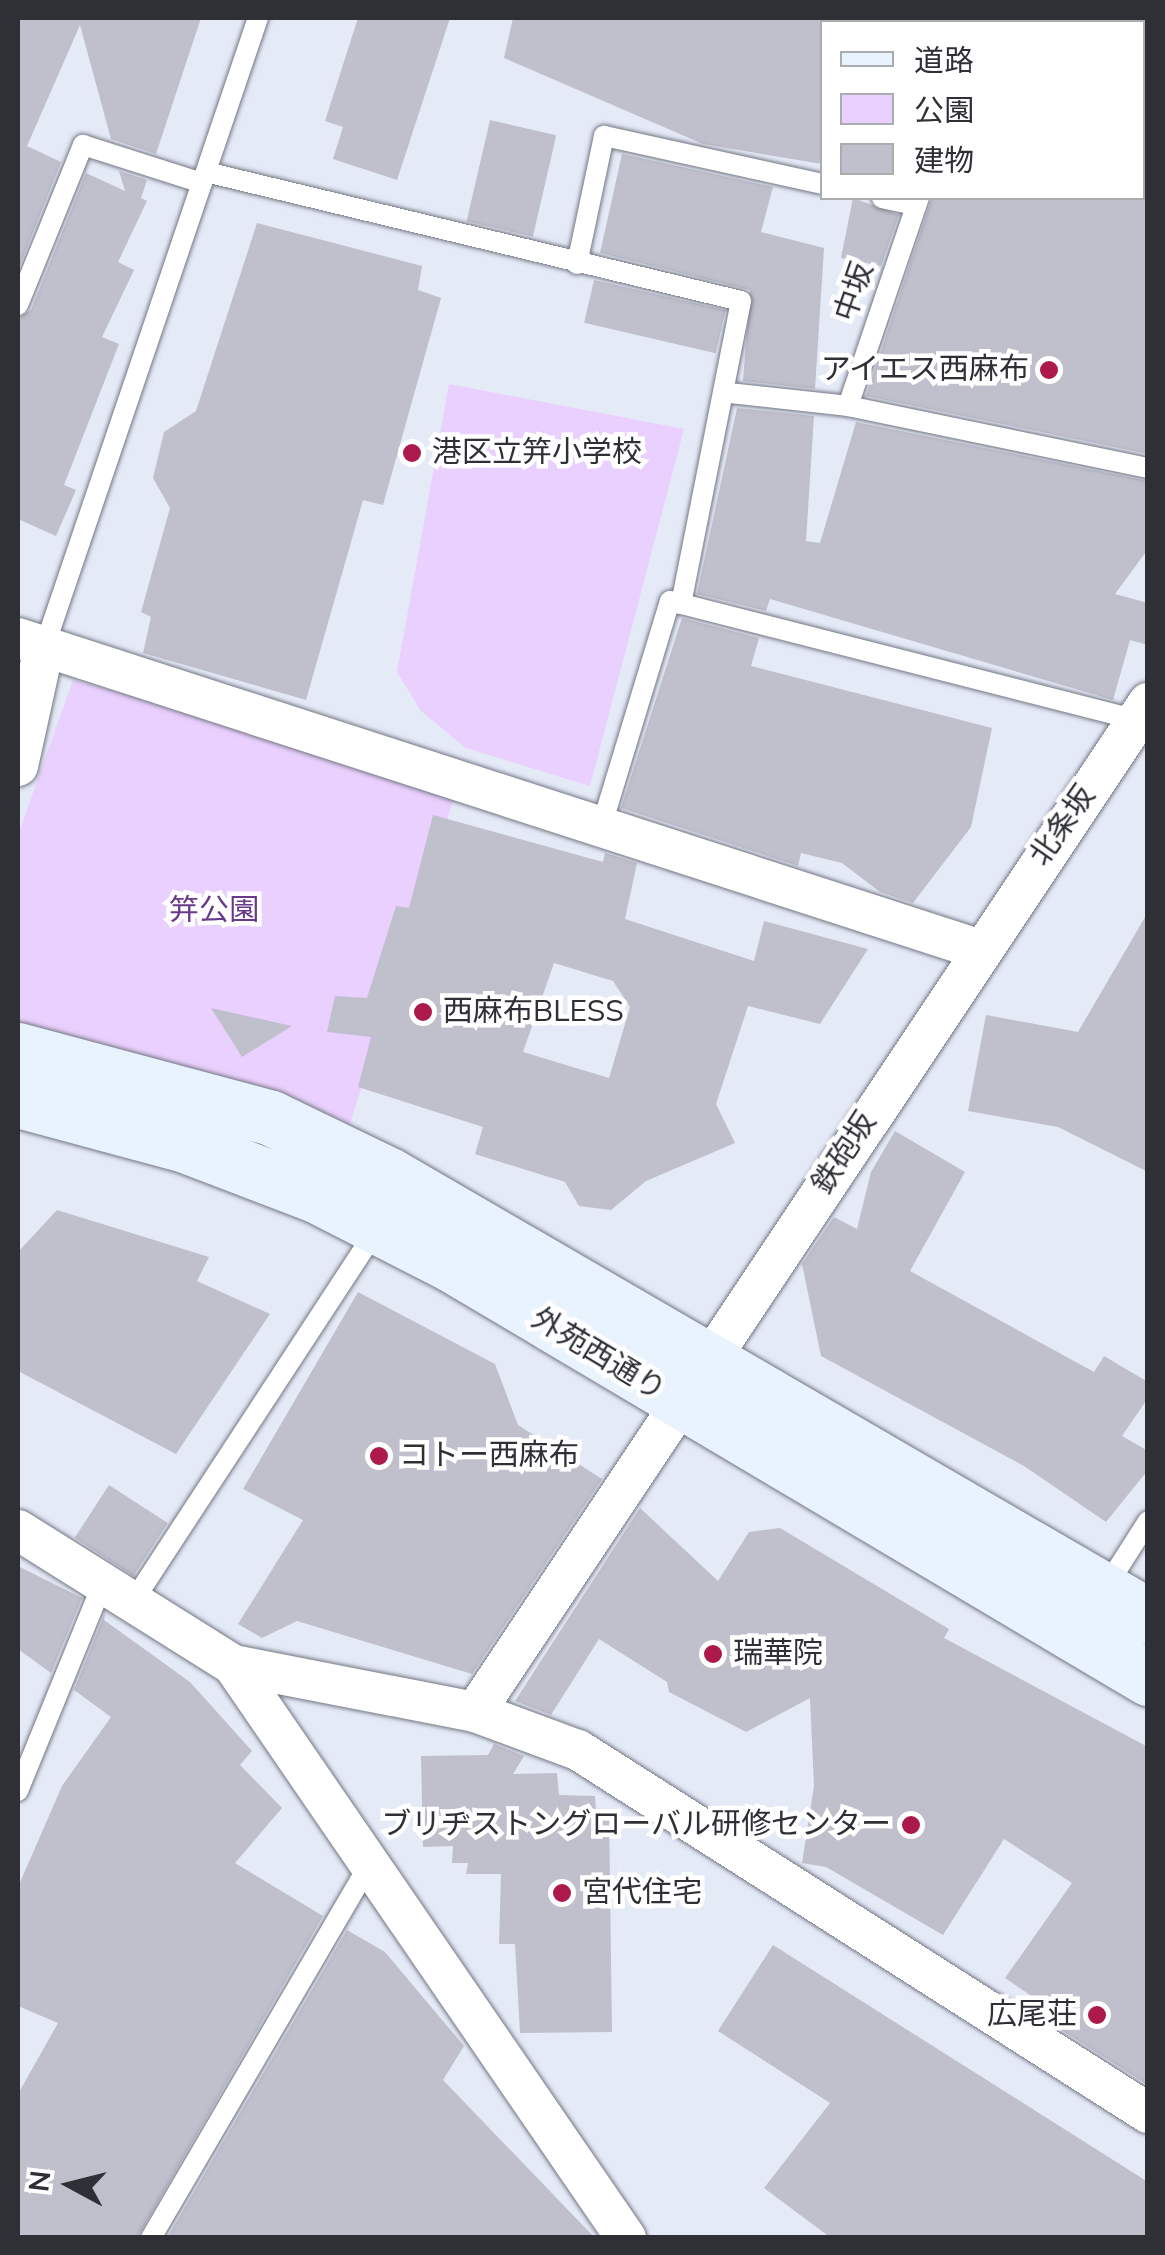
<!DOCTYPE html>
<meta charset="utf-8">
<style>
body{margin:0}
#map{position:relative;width:1165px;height:2255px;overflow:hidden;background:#e5eaf7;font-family:"Nunito Sans","Noto Sans JP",sans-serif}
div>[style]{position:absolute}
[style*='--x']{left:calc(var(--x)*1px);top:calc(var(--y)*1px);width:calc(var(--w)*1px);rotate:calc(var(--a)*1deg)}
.green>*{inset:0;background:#ead0fe}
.building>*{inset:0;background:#c0bfcc;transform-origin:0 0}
.roads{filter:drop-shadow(0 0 2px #737783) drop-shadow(0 0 2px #737783)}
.service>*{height:20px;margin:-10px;padding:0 10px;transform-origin:10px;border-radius:10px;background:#fff}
.minor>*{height:40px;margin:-20px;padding:0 20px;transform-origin:20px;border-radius:20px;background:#fff}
.secondary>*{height:55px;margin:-27.5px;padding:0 27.5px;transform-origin:27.5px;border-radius:27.5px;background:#e9f3fe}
.dots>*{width:28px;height:28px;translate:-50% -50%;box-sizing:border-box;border:5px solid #fff;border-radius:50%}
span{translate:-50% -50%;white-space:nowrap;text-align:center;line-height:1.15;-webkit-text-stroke:9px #fff;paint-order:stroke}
.street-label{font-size:30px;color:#2e3035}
.poi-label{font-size:30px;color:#2e3035}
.right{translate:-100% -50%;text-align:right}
.left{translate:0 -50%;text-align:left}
.park-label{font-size:30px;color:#6a3a8a}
.frame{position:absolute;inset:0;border:20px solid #2e3035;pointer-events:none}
.legend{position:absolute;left:820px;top:20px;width:325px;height:180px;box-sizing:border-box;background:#fff;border:2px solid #abacae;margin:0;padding:12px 18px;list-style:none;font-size:30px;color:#2e3035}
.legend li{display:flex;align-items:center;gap:20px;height:50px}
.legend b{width:50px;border:2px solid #abacae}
.north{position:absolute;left:20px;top:2135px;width:100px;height:100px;-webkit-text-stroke:8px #fff;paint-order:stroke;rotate:277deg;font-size:28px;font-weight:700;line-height:40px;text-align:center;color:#2e3035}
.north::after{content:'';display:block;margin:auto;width:35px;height:45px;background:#2e3035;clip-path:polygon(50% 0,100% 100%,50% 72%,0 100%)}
</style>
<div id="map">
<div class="green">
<i style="clip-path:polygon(449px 384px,684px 429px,590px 786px,466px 748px,421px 711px,397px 672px)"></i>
<i style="clip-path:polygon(73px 680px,458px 785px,341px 1152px,18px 1050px,18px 835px)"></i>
</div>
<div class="building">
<i style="clip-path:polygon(18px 18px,201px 18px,156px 154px,111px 139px,80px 25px,27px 146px,61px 162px,18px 270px)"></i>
<i style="clip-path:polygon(358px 18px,450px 18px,397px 180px,333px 159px,343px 127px,325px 121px)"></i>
<i style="clip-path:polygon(513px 18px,822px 18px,822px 164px,703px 144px,504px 58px)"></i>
<i style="left:490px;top:120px;width:68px;height:104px;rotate:13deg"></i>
<i style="clip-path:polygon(622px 154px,773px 187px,761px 232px,824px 248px,815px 389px,743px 381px,750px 290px,600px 253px)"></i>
<i style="clip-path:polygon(119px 171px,147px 180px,141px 198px,147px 201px,118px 262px,134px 270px,102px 337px,119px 344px,64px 485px,76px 490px,56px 536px,18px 519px,18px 318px,31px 310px,86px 173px,125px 191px)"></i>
<i style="clip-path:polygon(853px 198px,899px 215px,881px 266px,841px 258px)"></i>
<i style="clip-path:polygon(932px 198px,1148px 198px,1148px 454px,866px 396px)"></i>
<i style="clip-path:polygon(257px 223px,422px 266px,418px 290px,441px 298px,383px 505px,363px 500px,306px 700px,143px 653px,151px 617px,141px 612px,170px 508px,153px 478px,164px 432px,196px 411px)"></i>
<i style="left:594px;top:280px;width:135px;height:44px;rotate:13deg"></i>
<i style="clip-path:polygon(737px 408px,814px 416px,806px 541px,820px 543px,856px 422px,1148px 481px,1148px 549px,1115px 594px,1148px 603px,1148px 645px,1130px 640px,1113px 700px,770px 599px,766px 611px,697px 594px)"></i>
<i style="clip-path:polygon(682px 618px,759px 638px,751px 666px,992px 728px,971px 827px,913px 903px,880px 892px,842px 863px,801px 853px,798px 866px,621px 808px)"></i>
<i style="clip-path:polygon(evenodd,433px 815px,603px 862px,605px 853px,637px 863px,625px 919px,754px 961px,764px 921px,868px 949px,820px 1024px,748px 1006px,716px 1104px,735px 1143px,646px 1181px,611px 1210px,579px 1206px,565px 1182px,475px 1154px,483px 1127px,358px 1087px,371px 1037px,327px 1032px,335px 996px,367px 998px,396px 906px,409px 908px,433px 815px,554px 963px,613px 981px,630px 1007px,609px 1078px,523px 1052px,554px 963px)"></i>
<i style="clip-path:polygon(1148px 912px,1148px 1172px,1058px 1127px,968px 1111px,986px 1015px,1078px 1032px)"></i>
<i style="clip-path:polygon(211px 1008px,292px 1026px,242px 1057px)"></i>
<i style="clip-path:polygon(895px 1131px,965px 1172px,910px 1271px,1094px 1372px,1104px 1356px,1148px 1382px,1148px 1398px,1122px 1436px,1148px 1451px,1148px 1470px,1106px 1522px,1024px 1466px,821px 1356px,802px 1264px,834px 1217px,857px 1229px,871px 1172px)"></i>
<i style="clip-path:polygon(57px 1210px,209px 1257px,197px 1281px,270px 1314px,176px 1454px,18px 1371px,18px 1252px)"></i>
<i style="clip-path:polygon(358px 1292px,495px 1364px,518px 1425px,602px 1479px,472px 1674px,297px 1621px,262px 1638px,238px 1624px,303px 1520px,243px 1489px)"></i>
<i style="left:109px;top:1485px;width:70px;height:63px;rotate:33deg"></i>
<i style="clip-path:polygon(640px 1508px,718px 1581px,749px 1532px,780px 1528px,949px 1629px,944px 1638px,1148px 1747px,1148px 2085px,1052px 2024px,1058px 2014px,1005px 1978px,1072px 1883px,1004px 1839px,943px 1935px,826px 1867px,802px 1863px,814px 1786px,810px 1698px,746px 1732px,669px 1692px,667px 1682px,599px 1639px,551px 1715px,515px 1701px)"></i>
<i style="clip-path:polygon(18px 1566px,82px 1598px,51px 1673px,18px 1649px)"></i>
<i style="clip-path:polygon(105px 1613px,104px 1620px,190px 1682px,252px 1751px,240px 1765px,282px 1808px,235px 1863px,323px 1916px,137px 2238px,18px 2238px,18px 2094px,58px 2023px,18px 2006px,18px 1887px,62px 1786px,111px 1717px,74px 1690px)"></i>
<i style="clip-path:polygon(494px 1744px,524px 1756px,513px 1774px,557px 1773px,559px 1795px,595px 1796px,596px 1811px,609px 1810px,612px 2032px,520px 2033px,515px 1944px,499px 1944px,501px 1874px,466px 1874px,468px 1863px,452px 1863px,453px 1846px,423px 1847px,421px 1756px,488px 1755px)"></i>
<i style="clip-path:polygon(347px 1930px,385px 1952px,464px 2046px,443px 2080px,595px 2238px,167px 2238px)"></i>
<i style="clip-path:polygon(773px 1945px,1148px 2182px,1148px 2238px,831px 2238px,764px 2188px,830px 2103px,718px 2031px)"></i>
</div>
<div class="roads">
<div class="service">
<i style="--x:985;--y:22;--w:4;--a:-63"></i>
<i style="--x:206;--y:172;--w:550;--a:13.56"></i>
<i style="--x:741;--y:301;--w:309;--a:101.2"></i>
<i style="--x:882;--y:198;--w:35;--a:12"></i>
<i style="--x:577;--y:264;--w:131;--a:-78.1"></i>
<i style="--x:604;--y:136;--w:223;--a:12.4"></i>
<i style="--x:18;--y:305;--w:173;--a:-67.9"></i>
<i style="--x:83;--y:145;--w:125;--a:17.7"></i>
<i style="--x:729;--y:393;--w:120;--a:6.2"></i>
<i style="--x:848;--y:406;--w:306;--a:11.7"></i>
<i style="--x:848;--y:406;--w:220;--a:-71.2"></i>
<i style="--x:44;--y:648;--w:665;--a:-71.24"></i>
<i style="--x:600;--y:831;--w:240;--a:-73.1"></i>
<i style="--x:670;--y:601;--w:481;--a:14.3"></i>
<i style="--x:1106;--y:1587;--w:78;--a:-57.5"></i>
<i style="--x:136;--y:1597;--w:440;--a:-56.8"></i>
<i style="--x:18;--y:1791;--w:228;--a:-67.8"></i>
<i style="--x:151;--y:2238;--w:432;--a:-59.7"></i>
</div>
<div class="minor">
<i style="--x:18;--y:638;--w:1009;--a:17.95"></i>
<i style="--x:18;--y:766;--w:121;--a:-77.6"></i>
<i style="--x:18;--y:1530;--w:254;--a:32.1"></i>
<i style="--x:233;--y:1665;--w:695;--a:55.56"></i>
<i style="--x:233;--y:1665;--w:247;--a:11"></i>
<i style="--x:475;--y:1712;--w:110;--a:20.3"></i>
<i style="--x:578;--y:1750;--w:676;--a:32.49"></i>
<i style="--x:475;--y:1712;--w:1213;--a:-56.3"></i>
</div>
<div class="secondary">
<i style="--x:18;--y:1050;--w:262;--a:15"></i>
<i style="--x:271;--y:1118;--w:131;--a:25.8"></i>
<i style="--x:389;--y:1175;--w:878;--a:30.16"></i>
<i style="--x:18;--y:1100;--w:173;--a:15.1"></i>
<i style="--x:185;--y:1145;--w:140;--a:20.9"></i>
<i style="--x:316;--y:1195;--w:152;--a:27.1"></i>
<i style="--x:451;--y:1264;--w:811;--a:30.71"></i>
</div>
</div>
<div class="dots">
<i style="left:1049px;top:370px;background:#ac194b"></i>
<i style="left:412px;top:453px;background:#ac194b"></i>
<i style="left:423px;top:1012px;background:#ac194b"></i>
<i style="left:379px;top:1456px;background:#ac194b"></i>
<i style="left:713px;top:1654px;background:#ac194b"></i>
<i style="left:911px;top:1825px;background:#ac194b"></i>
<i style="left:562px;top:1893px;background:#ac194b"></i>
<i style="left:1097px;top:2015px;background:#ac194b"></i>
</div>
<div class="street-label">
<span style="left:855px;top:292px;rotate:-71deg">中坂</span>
<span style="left:1063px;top:826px;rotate:-55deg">北条坂</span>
<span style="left:845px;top:1153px;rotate:-57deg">鉄砲坂</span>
<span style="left:598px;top:1355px;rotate:31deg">外苑西通り</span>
</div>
<div class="poi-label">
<span class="right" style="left:1029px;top:370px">アイエス西麻布</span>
<span class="left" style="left:432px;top:453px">港区立笄小学校</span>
<span class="left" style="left:443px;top:1012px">西麻布BLESS</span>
<span class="left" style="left:399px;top:1456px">コトー西麻布</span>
<span class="left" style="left:733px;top:1654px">瑞華院</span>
<span class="right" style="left:891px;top:1825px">ブリヂストングローバル研修センター</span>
<span class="left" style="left:582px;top:1893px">宮代住宅</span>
<span class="right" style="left:1077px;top:2015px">広尾荘</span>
</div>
<div class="park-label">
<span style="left:214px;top:911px">笄公園</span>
</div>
<div class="frame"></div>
<ul class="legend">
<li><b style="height:12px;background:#e9f3fe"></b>道路</li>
<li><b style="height:28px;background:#ead0fe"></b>公園</li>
<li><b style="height:28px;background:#c0bfcc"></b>建物</li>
</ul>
<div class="north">N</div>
</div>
